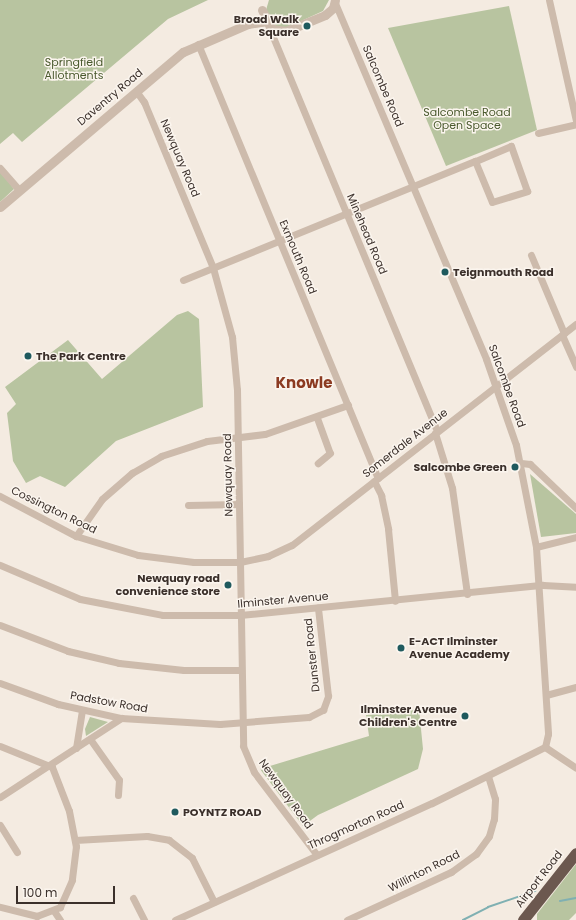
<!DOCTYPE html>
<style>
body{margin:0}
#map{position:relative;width:576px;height:920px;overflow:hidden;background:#f4ebe1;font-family:Poppins,sans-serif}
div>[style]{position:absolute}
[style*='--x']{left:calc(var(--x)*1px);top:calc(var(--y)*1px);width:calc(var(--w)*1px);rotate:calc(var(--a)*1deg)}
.green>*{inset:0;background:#b8c4a0}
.stream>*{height:2px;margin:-1px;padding:0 1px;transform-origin:1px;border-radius:1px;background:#7fb0b2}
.minor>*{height:7px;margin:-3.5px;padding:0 3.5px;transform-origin:3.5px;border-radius:3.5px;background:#cdbbac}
.tertiary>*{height:9px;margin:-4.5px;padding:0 4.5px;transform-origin:4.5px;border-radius:4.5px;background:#cdbbac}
.trunk>*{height:11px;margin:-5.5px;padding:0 5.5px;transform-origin:5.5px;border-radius:5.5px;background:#6c584f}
.dots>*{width:11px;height:11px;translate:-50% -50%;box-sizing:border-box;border:2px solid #fbf5ee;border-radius:50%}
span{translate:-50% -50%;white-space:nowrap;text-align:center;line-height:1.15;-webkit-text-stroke:3px #fbf5ee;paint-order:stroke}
.poi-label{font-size:11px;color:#3b302b;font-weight:700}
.right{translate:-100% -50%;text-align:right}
.left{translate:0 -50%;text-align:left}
.park-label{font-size:11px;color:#4a5a2e}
.street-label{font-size:11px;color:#3b302b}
.district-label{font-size:15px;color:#8c3b22;font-weight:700}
.scale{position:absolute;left:16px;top:886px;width:99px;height:18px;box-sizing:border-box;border:2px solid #3b302b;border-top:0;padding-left:5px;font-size:12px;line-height:14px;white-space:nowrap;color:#3b302b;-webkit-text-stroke:3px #fbf5ee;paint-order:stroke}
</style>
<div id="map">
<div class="green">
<i style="clip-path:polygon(0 0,208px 0,168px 19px,22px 142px,13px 133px,0 144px)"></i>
<i style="clip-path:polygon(269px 0,329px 0,323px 11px,288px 27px,276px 27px,266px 10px)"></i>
<i style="clip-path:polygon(509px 6px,537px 130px,446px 166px,388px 28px)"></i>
<i style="clip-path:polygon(0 171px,14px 189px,0 202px)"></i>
<i style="clip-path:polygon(188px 311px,199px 319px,203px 407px,116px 441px,65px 487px,40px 476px,26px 483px,13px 461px,7px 413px,16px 404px,5px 387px,68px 340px,102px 379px,177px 315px)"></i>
<i style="clip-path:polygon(530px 474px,576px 514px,576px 533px,541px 537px)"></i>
<i style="clip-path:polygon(419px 709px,423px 749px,418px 769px,318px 815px,303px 826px,260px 769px,369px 736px,366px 715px)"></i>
<i style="clip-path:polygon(90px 717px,108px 722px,86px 736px,85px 729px)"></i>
<i style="clip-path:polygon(576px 864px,576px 913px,569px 920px,537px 920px,537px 914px)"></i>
</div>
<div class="stream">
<i style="--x:560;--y:901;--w:16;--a:-11"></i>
<i style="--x:463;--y:920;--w:28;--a:-27"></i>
<i style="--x:488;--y:907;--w:50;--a:-18.8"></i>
</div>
<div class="minor">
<i style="--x:549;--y:0;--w:124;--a:77.4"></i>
<i style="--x:335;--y:3;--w:387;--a:67"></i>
<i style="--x:486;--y:359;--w:91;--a:70.8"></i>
<i style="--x:516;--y:445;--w:104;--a:78.9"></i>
<i style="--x:536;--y:547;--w:187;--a:86.3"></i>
<i style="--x:548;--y:734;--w:13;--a:103"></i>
<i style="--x:268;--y:25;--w:440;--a:67.4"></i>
<i style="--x:198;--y:44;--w:470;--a:67.5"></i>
<i style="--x:136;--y:91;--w:14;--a:54"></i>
<i style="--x:144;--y:102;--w:180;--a:67.4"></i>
<i style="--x:213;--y:268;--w:72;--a:74.6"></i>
<i style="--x:232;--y:337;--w:53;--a:84.6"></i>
<i style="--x:237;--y:390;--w:356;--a:89"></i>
<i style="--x:243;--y:746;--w:28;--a:67"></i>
<i style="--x:254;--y:772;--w:104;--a:52.8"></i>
<i style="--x:538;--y:133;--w:39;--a:-13"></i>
<i style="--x:0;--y:168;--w:29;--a:49"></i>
<i style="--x:531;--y:255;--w:85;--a:67.1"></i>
<i style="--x:183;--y:280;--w:315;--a:-22.2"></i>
<i style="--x:475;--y:161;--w:44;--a:67.5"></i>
<i style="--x:492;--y:202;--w:37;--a:-17"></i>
<i style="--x:527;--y:191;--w:48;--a:-109.6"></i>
<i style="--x:511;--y:146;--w:39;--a:157"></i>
<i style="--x:562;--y:335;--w:35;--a:66"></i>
<i style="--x:317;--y:418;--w:37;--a:70"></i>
<i style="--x:330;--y:453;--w:16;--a:140"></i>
<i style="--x:435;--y:433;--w:58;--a:72.8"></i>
<i style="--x:452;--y:488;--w:107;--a:81.9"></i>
<i style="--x:521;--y:463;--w:9;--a:6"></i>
<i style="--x:530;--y:464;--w:64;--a:43.7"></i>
<i style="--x:374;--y:481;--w:16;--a:63"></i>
<i style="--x:381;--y:495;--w:35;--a:78"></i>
<i style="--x:388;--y:529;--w:72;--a:84.4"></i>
<i style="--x:0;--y:496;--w:86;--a:27.8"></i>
<i style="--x:76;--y:536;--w:65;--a:17"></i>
<i style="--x:138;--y:555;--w:56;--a:7.1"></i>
<i style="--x:194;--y:562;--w:46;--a:0"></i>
<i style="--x:240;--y:562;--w:29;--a:-12"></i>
<i style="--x:268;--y:556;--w:26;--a:-25"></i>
<i style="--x:292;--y:545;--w:360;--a:-37.9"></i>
<i style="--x:188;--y:505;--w:51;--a:-1.1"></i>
<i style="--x:76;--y:536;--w:45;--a:-54.9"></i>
<i style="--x:102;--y:499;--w:40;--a:-41"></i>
<i style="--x:132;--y:473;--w:34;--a:-30"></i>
<i style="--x:161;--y:456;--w:48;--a:-18.1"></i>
<i style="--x:207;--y:441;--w:58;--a:-6.9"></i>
<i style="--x:265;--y:434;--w:88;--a:-19.3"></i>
<i style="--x:536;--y:547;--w:41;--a:-14"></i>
<i style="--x:0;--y:565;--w:87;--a:23"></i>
<i style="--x:80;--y:599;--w:85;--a:10.9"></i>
<i style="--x:163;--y:615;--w:77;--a:0"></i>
<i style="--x:240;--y:615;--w:304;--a:-5.7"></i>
<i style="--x:543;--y:585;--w:33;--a:3"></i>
<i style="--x:0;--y:625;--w:73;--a:20.9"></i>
<i style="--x:68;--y:651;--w:52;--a:13.2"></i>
<i style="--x:119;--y:663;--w:65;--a:6.1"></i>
<i style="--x:184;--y:670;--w:57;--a:0"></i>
<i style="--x:0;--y:683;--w:62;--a:19.9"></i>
<i style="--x:58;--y:704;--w:65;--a:12.5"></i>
<i style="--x:121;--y:718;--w:99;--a:3.5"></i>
<i style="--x:220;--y:724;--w:89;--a:-4.5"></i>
<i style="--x:309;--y:717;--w:16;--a:-27"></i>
<i style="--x:323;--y:710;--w:15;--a:-70"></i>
<i style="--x:328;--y:696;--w:89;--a:-96.5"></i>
<i style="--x:546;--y:695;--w:31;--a:-15"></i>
<i style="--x:90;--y:739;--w:50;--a:54.7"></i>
<i style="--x:119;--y:780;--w:15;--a:94"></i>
<i style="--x:0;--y:746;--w:56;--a:22"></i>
<i style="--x:52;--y:767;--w:47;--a:68.9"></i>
<i style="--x:69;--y:811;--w:36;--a:79"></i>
<i style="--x:76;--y:846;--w:34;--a:97"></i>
<i style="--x:72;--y:880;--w:30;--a:114"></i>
<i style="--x:60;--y:907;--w:25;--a:159"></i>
<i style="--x:37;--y:916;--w:38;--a:-166"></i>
<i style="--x:545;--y:747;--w:37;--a:34"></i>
<i style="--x:76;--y:748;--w:38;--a:-81"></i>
<i style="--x:0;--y:797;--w:145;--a:-33.1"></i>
<i style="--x:0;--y:825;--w:32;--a:58"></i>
<i style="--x:75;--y:840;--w:72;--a:-3.2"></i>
<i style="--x:147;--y:836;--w:22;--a:10"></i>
<i style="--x:169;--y:840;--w:29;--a:38"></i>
<i style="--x:192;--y:858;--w:49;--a:63.4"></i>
<i style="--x:133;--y:898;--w:25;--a:63"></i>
<i style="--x:54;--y:911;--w:11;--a:56"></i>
<i style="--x:175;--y:920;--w:282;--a:-24.5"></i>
<i style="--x:432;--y:803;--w:126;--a:-26.4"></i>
<i style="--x:347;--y:920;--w:115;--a:-24.8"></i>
<i style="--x:451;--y:872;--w:31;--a:-36"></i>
<i style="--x:476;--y:854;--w:22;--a:-54"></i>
<i style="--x:489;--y:836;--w:18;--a:-74"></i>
<i style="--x:494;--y:819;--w:20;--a:-87"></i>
<i style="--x:495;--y:799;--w:24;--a:-107"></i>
</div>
<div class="tertiary">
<i style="--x:262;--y:10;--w:21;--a:62"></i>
<i style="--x:272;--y:29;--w:14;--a:8"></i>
<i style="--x:286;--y:31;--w:42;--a:-22.3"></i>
<i style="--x:325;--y:15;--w:11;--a:-41"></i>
<i style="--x:333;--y:8;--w:8;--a:-76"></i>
<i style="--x:0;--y:207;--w:240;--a:-40.3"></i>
<i style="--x:183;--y:52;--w:71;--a:-23.3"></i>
<i style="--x:248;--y:24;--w:18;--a:-9"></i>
</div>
<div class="trunk">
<i style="--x:523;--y:920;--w:85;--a:-51.7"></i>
</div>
<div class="dots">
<i style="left:307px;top:26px;background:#1f5a5e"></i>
<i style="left:445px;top:272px;background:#1f5a5e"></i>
<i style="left:28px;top:356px;background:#1f5a5e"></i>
<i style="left:515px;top:467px;background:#1f5a5e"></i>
<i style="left:228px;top:585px;background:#1f5a5e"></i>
<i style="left:401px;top:648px;background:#1f5a5e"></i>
<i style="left:465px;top:716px;background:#1f5a5e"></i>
<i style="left:175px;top:812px;background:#1f5a5e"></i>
</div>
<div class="poi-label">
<span class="right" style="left:299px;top:26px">Broad Walk<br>Square</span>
<span class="left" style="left:453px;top:272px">Teignmouth Road</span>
<span class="left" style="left:36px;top:356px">The Park Centre</span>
<span class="right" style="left:507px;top:467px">Salcombe Green</span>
<span class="right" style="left:220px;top:585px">Newquay road<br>convenience store</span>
<span class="left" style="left:409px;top:648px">E-ACT Ilminster<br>Avenue Academy</span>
<span class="right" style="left:457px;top:716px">Ilminster Avenue<br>Children's Centre</span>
<span class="left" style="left:183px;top:812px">POYNTZ ROAD</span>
</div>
<div class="park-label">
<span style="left:74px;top:69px">Springfield<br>Allotments</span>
<span style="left:467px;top:119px">Salcombe Road<br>Open Space</span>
</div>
<div class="street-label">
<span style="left:383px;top:86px;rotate:67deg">Salcombe Road</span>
<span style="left:110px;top:97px;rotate:-40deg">Daventry Road</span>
<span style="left:180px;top:158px;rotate:67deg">Newquay Road</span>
<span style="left:367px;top:234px;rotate:67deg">Minehead Road</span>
<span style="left:298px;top:257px;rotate:67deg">Exmouth Road</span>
<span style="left:507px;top:386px;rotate:70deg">Salcombe Road</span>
<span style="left:405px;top:443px;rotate:-38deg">Somerdale Avenue</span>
<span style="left:228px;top:475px;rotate:-91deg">Newquay Road</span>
<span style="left:54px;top:510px;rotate:26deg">Cossington Road</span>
<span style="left:283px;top:600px;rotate:-5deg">Ilminster Avenue</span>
<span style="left:312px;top:655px;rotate:-96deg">Dunster Road</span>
<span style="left:109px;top:702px;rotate:10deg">Padstow Road</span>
<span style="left:286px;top:794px;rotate:54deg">Newquay Road</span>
<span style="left:356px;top:825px;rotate:-24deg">Throgmorton Road</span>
<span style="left:424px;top:871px;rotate:-27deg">Willinton Road</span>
<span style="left:539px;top:879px;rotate:-52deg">Airport Road</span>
</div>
<div class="district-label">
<span style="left:304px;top:383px">Knowle</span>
</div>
<div class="scale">100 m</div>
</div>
